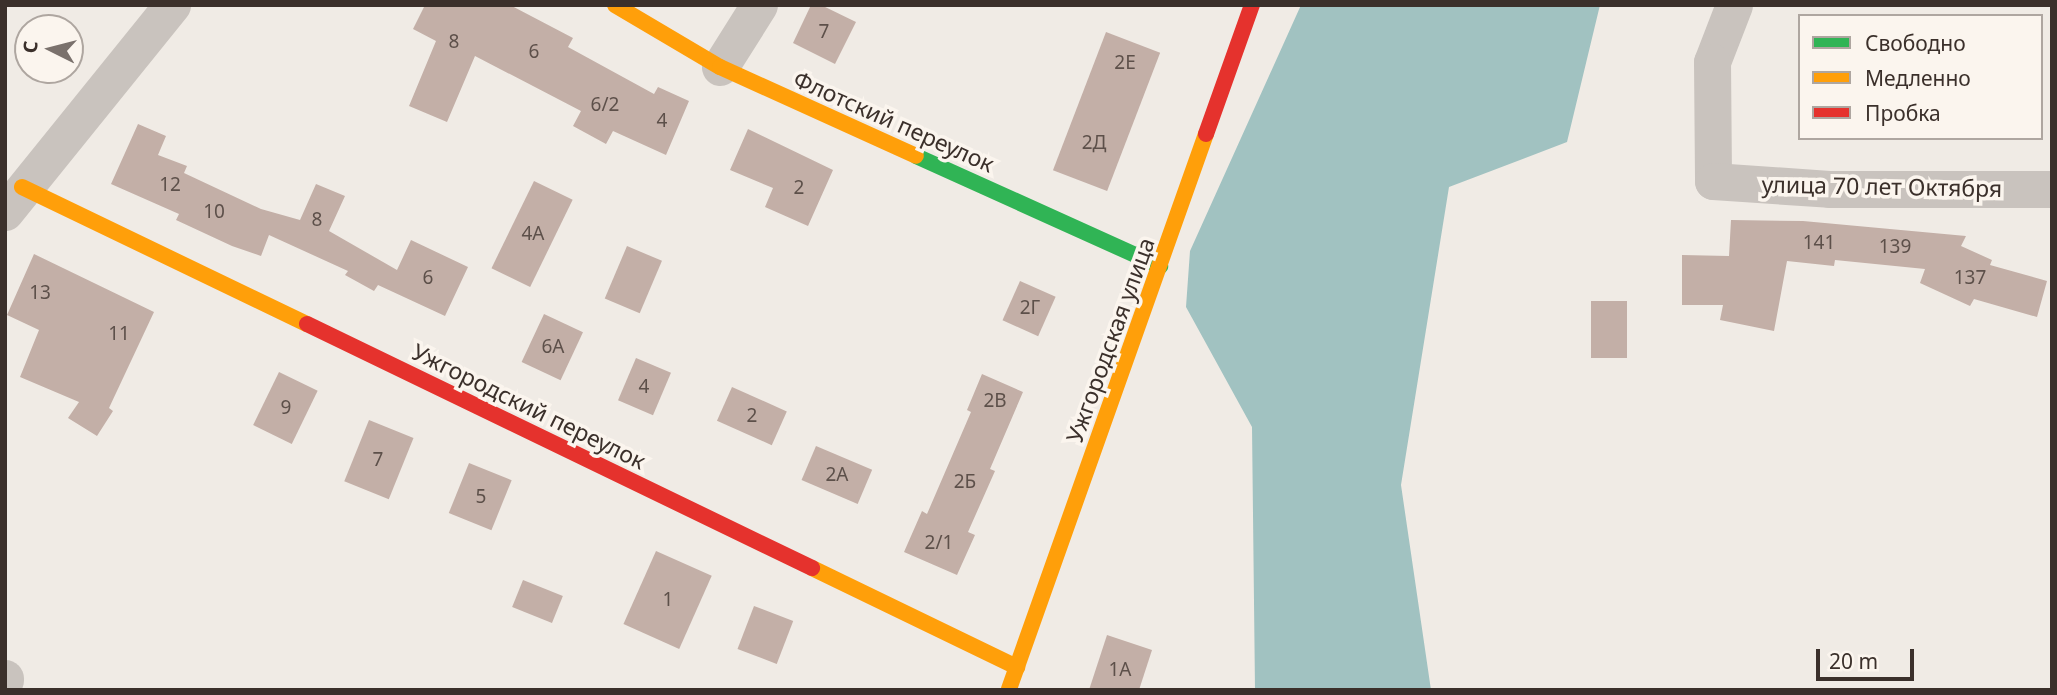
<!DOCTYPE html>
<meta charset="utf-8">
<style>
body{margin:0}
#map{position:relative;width:2057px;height:695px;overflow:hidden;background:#f0ebe5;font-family:"Noto Sans",sans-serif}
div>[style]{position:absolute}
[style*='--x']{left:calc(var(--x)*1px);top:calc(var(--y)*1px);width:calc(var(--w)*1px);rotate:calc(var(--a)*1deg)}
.water>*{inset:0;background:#a1c2c1}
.building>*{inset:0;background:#c3afa7;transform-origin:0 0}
.street>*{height:37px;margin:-18.5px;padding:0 18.5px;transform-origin:18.5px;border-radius:18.5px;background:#c9c3be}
.fast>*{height:16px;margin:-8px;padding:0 8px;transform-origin:8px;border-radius:8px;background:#30b455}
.slow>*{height:16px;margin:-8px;padding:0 8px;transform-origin:8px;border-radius:8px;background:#ff9f0a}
.jam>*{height:16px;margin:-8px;padding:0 8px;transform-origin:8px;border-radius:8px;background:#e5322d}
span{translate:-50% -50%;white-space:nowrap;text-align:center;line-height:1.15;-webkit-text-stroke:7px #fbf5ee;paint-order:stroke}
.number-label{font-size:19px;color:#5d504a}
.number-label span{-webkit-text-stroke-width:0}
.street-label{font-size:23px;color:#3b302b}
.frame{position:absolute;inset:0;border:7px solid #3b302b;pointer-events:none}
.legend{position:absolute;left:1798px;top:14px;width:245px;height:126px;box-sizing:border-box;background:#fbf5ee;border:2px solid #aea6a0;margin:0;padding:9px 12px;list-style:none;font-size:21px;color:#3b302b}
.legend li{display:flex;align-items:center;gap:14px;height:35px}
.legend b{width:35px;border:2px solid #aea6a0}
.north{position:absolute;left:14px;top:14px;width:70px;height:70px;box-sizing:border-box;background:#fbf5ee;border:2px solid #aea6a0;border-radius:50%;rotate:276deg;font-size:19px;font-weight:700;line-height:28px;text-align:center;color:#3b302b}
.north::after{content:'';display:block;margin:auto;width:24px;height:32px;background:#7a716c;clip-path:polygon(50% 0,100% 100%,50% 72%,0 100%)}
.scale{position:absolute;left:1816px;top:649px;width:98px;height:32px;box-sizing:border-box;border:4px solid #3b302b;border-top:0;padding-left:9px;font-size:21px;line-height:24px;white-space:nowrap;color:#3b302b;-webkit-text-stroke:5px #fbf5ee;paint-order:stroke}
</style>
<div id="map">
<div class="water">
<i style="clip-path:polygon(1301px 5px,1600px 5px,1567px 142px,1449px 187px,1401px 485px,1431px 690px,1255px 690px,1252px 427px,1186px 307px,1190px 251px)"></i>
</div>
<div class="building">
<i style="clip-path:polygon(425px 5px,510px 5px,573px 38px,568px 47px,654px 94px,658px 87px,689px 101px,666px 155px,613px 131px,606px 144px,573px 126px,581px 111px,475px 56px,447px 122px,409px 106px,436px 41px,413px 29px)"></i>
<i style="clip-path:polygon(811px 5px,821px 5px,856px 22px,835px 64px,793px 43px)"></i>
<i style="left:1106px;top:32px;width:58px;height:148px;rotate:21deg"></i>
<i style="clip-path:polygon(138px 124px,166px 136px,158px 155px,187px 166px,184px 173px,261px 209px,300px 220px,316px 184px,345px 196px,329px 231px,397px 270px,411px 240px,468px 267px,445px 316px,378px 285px,374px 291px,345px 275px,348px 271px,269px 235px,261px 256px,232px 246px,176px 220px,179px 214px,111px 184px)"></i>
<i style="clip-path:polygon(748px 129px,833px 170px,808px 226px,765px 207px,773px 188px,730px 170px)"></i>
<i style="left:534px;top:181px;width:43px;height:97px;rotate:26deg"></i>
<i style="clip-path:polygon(1731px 220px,1803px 221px,1966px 236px,1961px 246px,1992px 260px,1990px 265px,2047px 281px,2037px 317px,1974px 299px,1970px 306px,1920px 283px,1925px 269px,1835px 260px,1834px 266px,1787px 261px,1774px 331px,1720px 320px,1723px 305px,1682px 305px,1682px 255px,1729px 256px)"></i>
<i style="left:627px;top:246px;width:38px;height:57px;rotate:23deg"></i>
<i style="clip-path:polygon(34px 254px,154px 312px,109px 408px,113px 411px,97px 436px,68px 418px,79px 402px,20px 377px,39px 330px,7px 315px)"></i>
<i style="left:1020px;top:281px;width:39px;height:43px;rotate:24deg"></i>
<i style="left:1591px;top:301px;width:36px;height:57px"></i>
<i style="left:544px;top:314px;width:43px;height:53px;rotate:25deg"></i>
<i style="left:636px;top:358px;width:38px;height:46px;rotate:23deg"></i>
<i style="left:279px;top:372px;width:43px;height:59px;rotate:26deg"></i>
<i style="clip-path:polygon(982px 374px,1023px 392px,990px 469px,995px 471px,968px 532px,975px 535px,957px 575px,904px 552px,922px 511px,927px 514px,971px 412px,967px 410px)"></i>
<i style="left:732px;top:387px;width:60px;height:37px;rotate:24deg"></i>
<i style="left:369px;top:420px;width:48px;height:66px;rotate:22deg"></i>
<i style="left:816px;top:446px;width:61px;height:37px;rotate:23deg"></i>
<i style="left:469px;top:463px;width:46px;height:54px;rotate:22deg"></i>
<i style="left:656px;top:551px;width:61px;height:80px;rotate:24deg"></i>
<i style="left:523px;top:580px;width:43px;height:29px;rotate:22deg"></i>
<i style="left:754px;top:606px;width:42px;height:46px;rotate:21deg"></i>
<i style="clip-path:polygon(1107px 635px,1152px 650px,1139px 690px,1089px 690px)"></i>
</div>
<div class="street">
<i style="--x:1734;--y:5;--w:61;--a:111.1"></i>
<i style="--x:1712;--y:62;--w:119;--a:89.5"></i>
<i style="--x:1713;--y:181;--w:116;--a:3.9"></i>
<i style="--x:1829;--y:189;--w:223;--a:0"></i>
<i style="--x:720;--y:67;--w:73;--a:-57.8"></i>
<i style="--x:5;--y:212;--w:266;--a:-51.1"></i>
<i style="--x:5;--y:678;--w:2;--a:90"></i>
</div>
<div class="fast">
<i style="--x:916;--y:156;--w:268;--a:24.3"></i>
</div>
<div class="slow">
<i style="--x:615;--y:5;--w:122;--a:30.6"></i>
<i style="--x:720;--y:67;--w:215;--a:24.4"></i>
<i style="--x:22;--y:187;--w:316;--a:25.7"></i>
<i style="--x:812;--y:568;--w:228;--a:25.8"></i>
<i style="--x:1009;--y:689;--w:589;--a:-70.46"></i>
</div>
<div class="jam">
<i style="--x:1206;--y:134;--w:137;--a:-70.4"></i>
<i style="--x:307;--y:324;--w:561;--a:25.79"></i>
</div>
<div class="number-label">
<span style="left:824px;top:32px">7</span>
<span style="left:454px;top:42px">8</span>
<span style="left:534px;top:52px">6</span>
<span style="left:1125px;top:63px">2Е</span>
<span style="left:605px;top:105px">6/2</span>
<span style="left:662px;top:121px">4</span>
<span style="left:1094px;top:143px">2Д</span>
<span style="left:170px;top:185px">12</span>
<span style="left:799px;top:188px">2</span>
<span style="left:214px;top:212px">10</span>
<span style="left:317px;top:220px">8</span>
<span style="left:533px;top:234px">4А</span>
<span style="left:1819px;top:243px">141</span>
<span style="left:1895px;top:247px">139</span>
<span style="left:428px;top:278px">6</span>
<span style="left:1970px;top:278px">137</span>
<span style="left:40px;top:293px">13</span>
<span style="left:1030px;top:308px">2Г</span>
<span style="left:119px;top:334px">11</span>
<span style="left:553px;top:347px">6А</span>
<span style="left:644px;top:387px">4</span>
<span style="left:995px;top:401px">2В</span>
<span style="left:286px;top:408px">9</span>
<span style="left:752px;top:416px">2</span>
<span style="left:378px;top:460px">7</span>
<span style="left:837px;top:475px">2А</span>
<span style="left:965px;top:482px">2Б</span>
<span style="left:481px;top:497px">5</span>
<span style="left:939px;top:543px">2/1</span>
<span style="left:668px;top:600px">1</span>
<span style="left:1120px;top:670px">1А</span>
</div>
<div class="street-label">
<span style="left:894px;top:121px;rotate:24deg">Флотский переулок</span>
<span style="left:1882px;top:186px;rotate:1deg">улица 70 лет Октября</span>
<span style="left:1110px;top:340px;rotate:-70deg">Ужгородская улица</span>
<span style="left:529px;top:406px;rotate:26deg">Ужгородский переулок</span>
</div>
<div class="frame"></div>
<ul class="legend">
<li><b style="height:9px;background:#30b455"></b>Свободно</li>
<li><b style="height:9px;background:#ff9f0a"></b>Медленно</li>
<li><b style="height:9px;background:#e5322d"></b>Пробка</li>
</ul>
<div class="north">С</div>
<div class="scale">20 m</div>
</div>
